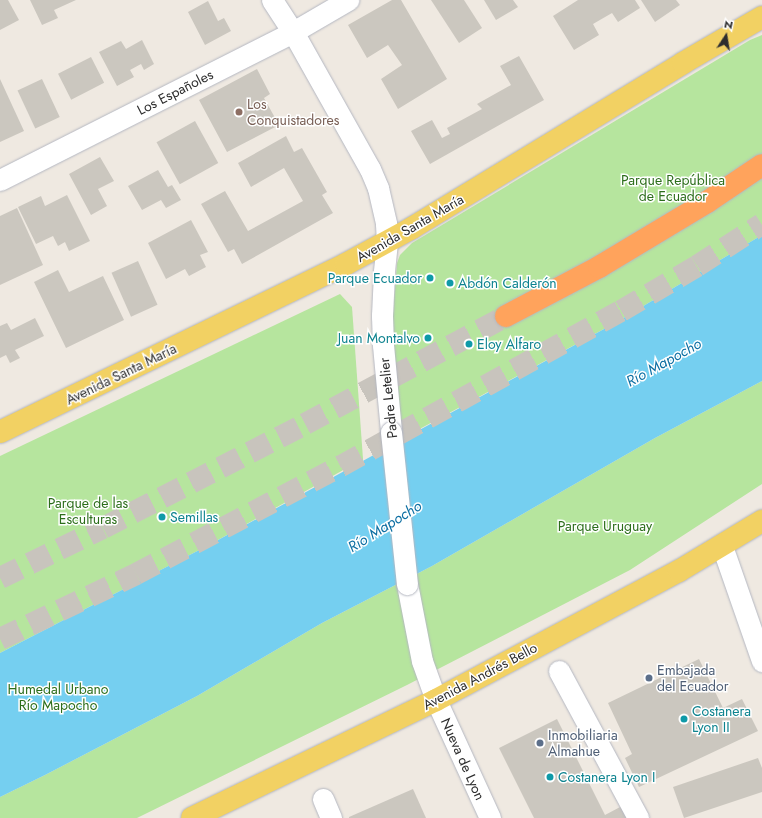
<!DOCTYPE html>
<meta charset="utf-8">
<style>
body{margin:0}
#map{position:relative;width:762px;height:818px;overflow:hidden;background:#efe9e1;font-family:Jost,sans-serif}
div>[style]{position:absolute}
[style*='--x']{left:calc(var(--x)*1px);top:calc(var(--y)*1px);width:calc(var(--w)*1px);rotate:calc(var(--a)*1deg)}
.green>*{inset:0;background:#b6e59e}
.water>*{inset:0;background:#75cff0}
.building>*{inset:0;background:#cbc7bf;transform-origin:0 0}
.highway-tunnel>*{height:22px;margin-top:-11px;transform-origin:0;background:repeating-linear-gradient(90deg,#c8c4bd 0 22px,transparent 0 33px)}
.roads{filter:drop-shadow(0 0 1px #b4b7c1) drop-shadow(0 0 1px #b4b7c1)}
.minor>*{height:21px;margin:-10.5px;padding:0 10.5px;transform-origin:10.5px;border-radius:10.5px;background:#fff}
.major>*{height:22px;margin:-11px;padding:0 11px;transform-origin:11px;border-radius:11px;background:#f2d163}
.highway>*{height:22px;margin:-11px;padding:0 11px;transform-origin:11px;border-radius:11px;background:#ffa35c}
.bridges{filter:drop-shadow(0 0 1px #b4b7c1) drop-shadow(0 0 1px #b4b7c1)}
.minor-bridge>*{height:21px;margin:-10.5px;padding:0 10.5px;transform-origin:10.5px;border-radius:10.5px;background:#fff}
.dots>*{width:11px;height:11px;translate:-50% -50%;box-sizing:border-box;border:2px solid #fff;border-radius:50%}
span{translate:-50% -50%;white-space:nowrap;text-align:center;line-height:1.15;-webkit-text-stroke:3px #fff;paint-order:stroke}
.street-label{font-size:14px;color:#2e2e2e}
.education-label{font-size:14px;color:#785e54}
.left{translate:0 -50%;text-align:left}
.park-label{font-size:14px;color:#2c6e1b}
.culture-label{font-size:14px;color:#0d838f}
.right{translate:-100% -50%;text-align:right}
.service-label{font-size:14px;color:#4e5e75}
.water-label{font-size:15px;color:#0d6fa3;font-style:italic}
.north{position:absolute;left:706px;top:16px;width:40px;height:40px;-webkit-text-stroke:3px #fff;paint-order:stroke;rotate:12deg;font-size:11px;font-weight:700;line-height:16px;text-align:center;color:#2e2e2e}
.north::after{content:'';display:block;margin:auto;width:14px;height:18px;background:#2e2e2e;clip-path:polygon(50% 0,100% 100%,50% 72%,0 100%)}
</style>
<div id="map">
<div class="green">
<i style="clip-path:polygon(762px 35px,762px 235px,615px 323px,403px 438px,391px 338px,397px 263px,400px 255px,412px 243px,750px 40px)"></i>
<i style="clip-path:polygon(340px 294px,352px 307px,363px 459px,209px 545px,0 653px,0 456px)"></i>
<i style="clip-path:polygon(762px 381px,762px 484px,630px 570px,407px 685px,137px 818px,0 818px,0 797px,45px 775px,197px 696px,322px 623px,432px 566px,655px 438px)"></i>
</div>
<div class="water">
<i style="clip-path:polygon(762px 235px,762px 381px,655px 438px,432px 566px,322px 623px,197px 696px,45px 775px,0 797px,0 653px,209px 545px,615px 323px)"></i>
</div>
<div class="building">
<i style="clip-path:polygon(0 0,8px 0,19px 20px,0 30px)"></i>
<i style="clip-path:polygon(30px 0,76px 0,54px 10px,58px 18px,42px 25px)"></i>
<i style="clip-path:polygon(392px 0,401px 0,447px 79px,398px 109px,381px 79px,402px 65px,388px 45px,367px 58px,348px 25px)"></i>
<i style="clip-path:polygon(431px 0,464px 0,482px 28px,459px 43px)"></i>
<i style="clip-path:polygon(484px 0,513px 0,518px 7px,496px 20px)"></i>
<i style="clip-path:polygon(578px 0,635px 0,640px 8px,618px 22px,612px 13px,593px 24px,599px 35px,574px 50px,553px 16px)"></i>
<i style="clip-path:polygon(641px 0,676px 0,680px 5px,655px 22px)"></i>
<i style="clip-path:polygon(208px 1px,218px 21px,224px 18px,231px 31px,205px 45px,188px 12px)"></i>
<i style="clip-path:polygon(142px 40px,154px 64px,144px 70px,141px 64px,130px 70px,134px 77px,117px 86px,99px 52px,121px 41px,126px 49px)"></i>
<i style="clip-path:polygon(519px 56px,544px 100px,430px 164px,411px 131px,432px 120px,442px 138px,450px 134px,447px 128px,482px 109px,477px 104px,511px 85px,500px 66px)"></i>
<i style="left:91px;top:57px;width:29px;height:37px;rotate:63deg"></i>
<i style="clip-path:polygon(257px 69px,270px 94px,264px 98px,279px 125px,227px 152px,199px 100px)"></i>
<i style="clip-path:polygon(0 79px,24px 131px,0 142px)"></i>
<i style="left:42px;top:79px;width:42px;height:27px;rotate:65deg"></i>
<i style="left:195px;top:121px;width:48px;height:44px;rotate:61deg"></i>
<i style="clip-path:polygon(286px 136px,294px 152px,302px 148px,327px 192px,322px 195px,333px 213px,242px 264px,234px 249px,228px 252px,201px 204px,225px 191px,248px 231px,303px 201px,284px 168px,251px 187px,238px 163px)"></i>
<i style="clip-path:polygon(100px 157px,114px 181px,98px 189px,107px 206px,91px 215px,69px 174px)"></i>
<i style="clip-path:polygon(158px 170px,168px 187px,172px 185px,181px 200px,166px 208px,161px 200px,142px 210px,128px 186px)"></i>
<i style="clip-path:polygon(67px 195px,90px 241px,69px 251px,65px 242px,58px 246px,53px 236px,36px 244px,18px 207px,41px 196px,45px 206px)"></i>
<i style="clip-path:polygon(17px 208px,43px 265px,0 285px,0 216px)"></i>
<i style="clip-path:polygon(191px 220px,208px 252px,200px 255px,206px 267px,189px 276px,185px 269px,166px 279px,148px 243px)"></i>
<i style="left:138px;top:261px;width:48px;height:29px;rotate:66deg"></i>
<i style="clip-path:polygon(58px 270px,69px 292px,103px 276px,124px 320px,66px 348px,34px 282px)"></i>
<i style="clip-path:polygon(35px 318px,44px 336px,15px 350px,20px 358px,10px 363px,6px 355px,0 358px,0 326px,7px 323px,11px 330px)"></i>
<i style="clip-path:polygon(699px 659px,723px 708px,742px 699px,758px 731px,639px 787px,625px 758px,632px 754px,608px 703px)"></i>
<i style="clip-path:polygon(557px 719px,605px 815px,622px 806px,628px 818px,534px 818px,499px 748px)"></i>
<i style="clip-path:polygon(758px 758px,762px 768px,762px 792px,684px 818px,673px 787px)"></i>
<i style="clip-path:polygon(413px 789px,426px 818px,349px 818px,349px 817px)"></i>
</div>
<div class="highway-tunnel">
<i style="--x:0;--y:578;--w:114;--a:-25.9"></i>
<i style="--x:103;--y:528;--w:227;--a:-27.2"></i>
<i style="--x:305;--y:424;--w:228;--a:-28.2"></i>
<i style="--x:0;--y:639;--w:151;--a:-25.5"></i>
<i style="--x:136;--y:574;--w:232;--a:-27.8"></i>
<i style="--x:341;--y:466;--w:320;--a:-29"></i>
<i style="--x:621;--y:311;--w:88;--a:-30.6"></i>
<i style="--x:697;--y:266;--w:77;--a:-32.9"></i>
</div>
<div class="roads">
<div class="minor">
<i style="--x:272;--y:0;--w:38;--a:57"></i>
<i style="--x:293;--y:32;--w:157;--a:60.7"></i>
<i style="--x:370;--y:169;--w:21;--a:67"></i>
<i style="--x:378;--y:188;--w:37;--a:77"></i>
<i style="--x:386;--y:224;--w:18;--a:87"></i>
<i style="--x:387;--y:242;--w:31;--a:96"></i>
<i style="--x:384;--y:273;--w:43;--a:92.7"></i>
<i style="--x:382;--y:316;--w:29;--a:88"></i>
<i style="--x:383;--y:345;--w:87;--a:84.7"></i>
<i style="--x:0;--y:180;--w:328;--a:-26.8"></i>
<i style="--x:293;--y:32;--w:64;--a:-30.2"></i>
<i style="--x:722;--y:546;--w:122;--a:70.8"></i>
<i style="--x:407;--y:584;--w:78;--a:79"></i>
<i style="--x:422;--y:661;--w:41;--a:70.3"></i>
<i style="--x:436;--y:700;--w:130;--a:65.4"></i>
<i style="--x:559;--y:671;--w:167;--a:61.7"></i>
<i style="--x:323;--y:799;--w:21;--a:67"></i>
</div>
<div class="major">
<i style="--x:0;--y:432;--w:385;--a:-25.9"></i>
<i style="--x:346;--y:264;--w:75;--a:-28.6"></i>
<i style="--x:412;--y:228;--w:317;--a:-31.3"></i>
<i style="--x:683;--y:63;--w:91;--a:-30.2"></i>
<i style="--x:192;--y:818;--w:271;--a:-25.8"></i>
<i style="--x:436;--y:700;--w:275;--a:-28"></i>
<i style="--x:679;--y:571;--w:97;--a:-31.1"></i>
</div>
<div class="highway">
<i style="--x:506;--y:316;--w:105;--a:-27.8"></i>
<i style="--x:599;--y:267;--w:126;--a:-31"></i>
<i style="--x:707;--y:202;--w:66;--a:-33.9"></i>
</div>
</div>
<div class="bridges">
<div class="minor-bridge">
<i style="--x:391;--y:432;--w:153;--a:84"></i>
</div>
</div>
<div class="dots">
<i style="left:239px;top:112px;background:#8d6e63"></i>
<i style="left:430px;top:278px;background:#0f9aa8"></i>
<i style="left:450px;top:283px;background:#0f9aa8"></i>
<i style="left:428px;top:338px;background:#0f9aa8"></i>
<i style="left:469px;top:344px;background:#0f9aa8"></i>
<i style="left:162px;top:517px;background:#0f9aa8"></i>
<i style="left:649px;top:678px;background:#5c6f8a"></i>
<i style="left:684px;top:719px;background:#0f9aa8"></i>
<i style="left:540px;top:743px;background:#5c6f8a"></i>
<i style="left:550px;top:777px;background:#0f9aa8"></i>
</div>
<div class="street-label">
<span style="left:175px;top:92px;rotate:-27deg">Los Españoles</span>
<span style="left:410px;top:228px;rotate:-30deg">Avenida Santa María</span>
<span style="left:121px;top:374px;rotate:-26deg">Avenida Santa María</span>
<span style="left:388px;top:398px;rotate:-96deg">Padre Letelier</span>
<span style="left:480px;top:676px;rotate:-28deg">Avenida Andrés Bello</span>
<span style="left:463px;top:759px;rotate:66deg">Nueva de Lyon</span>
</div>
<div class="education-label">
<span class="left" style="left:247px;top:112px">Los<br>Conquistadores</span>
</div>
<div class="park-label">
<span style="left:673px;top:188px">Parque República<br>de Ecuador</span>
<span style="left:88px;top:511px">Parque de las<br>Esculturas</span>
<span style="left:605px;top:526px">Parque Uruguay</span>
<span style="left:58px;top:697px">Humedal Urbano<br>Río Mapocho</span>
</div>
<div class="culture-label">
<span class="right" style="left:422px;top:278px">Parque Ecuador</span>
<span class="left" style="left:458px;top:283px">Abdón Calderón</span>
<span class="right" style="left:420px;top:338px">Juan Montalvo</span>
<span class="left" style="left:477px;top:344px">Eloy Alfaro</span>
<span class="left" style="left:170px;top:517px">Semillas</span>
<span class="left" style="left:692px;top:719px">Costanera<br>Lyon II</span>
<span class="left" style="left:558px;top:777px">Costanera Lyon I</span>
</div>
<div class="service-label">
<span class="left" style="left:657px;top:678px">Embajada<br>del Ecuador</span>
<span class="left" style="left:548px;top:743px">Inmobiliaria<br>Almahue</span>
</div>
<div class="water-label">
<span style="left:664px;top:363px;rotate:-29deg">Río Mapocho</span>
<span style="left:385px;top:527px;rotate:-32deg">Río Mapocho</span>
</div>
<div class="north">N</div>
</div>
